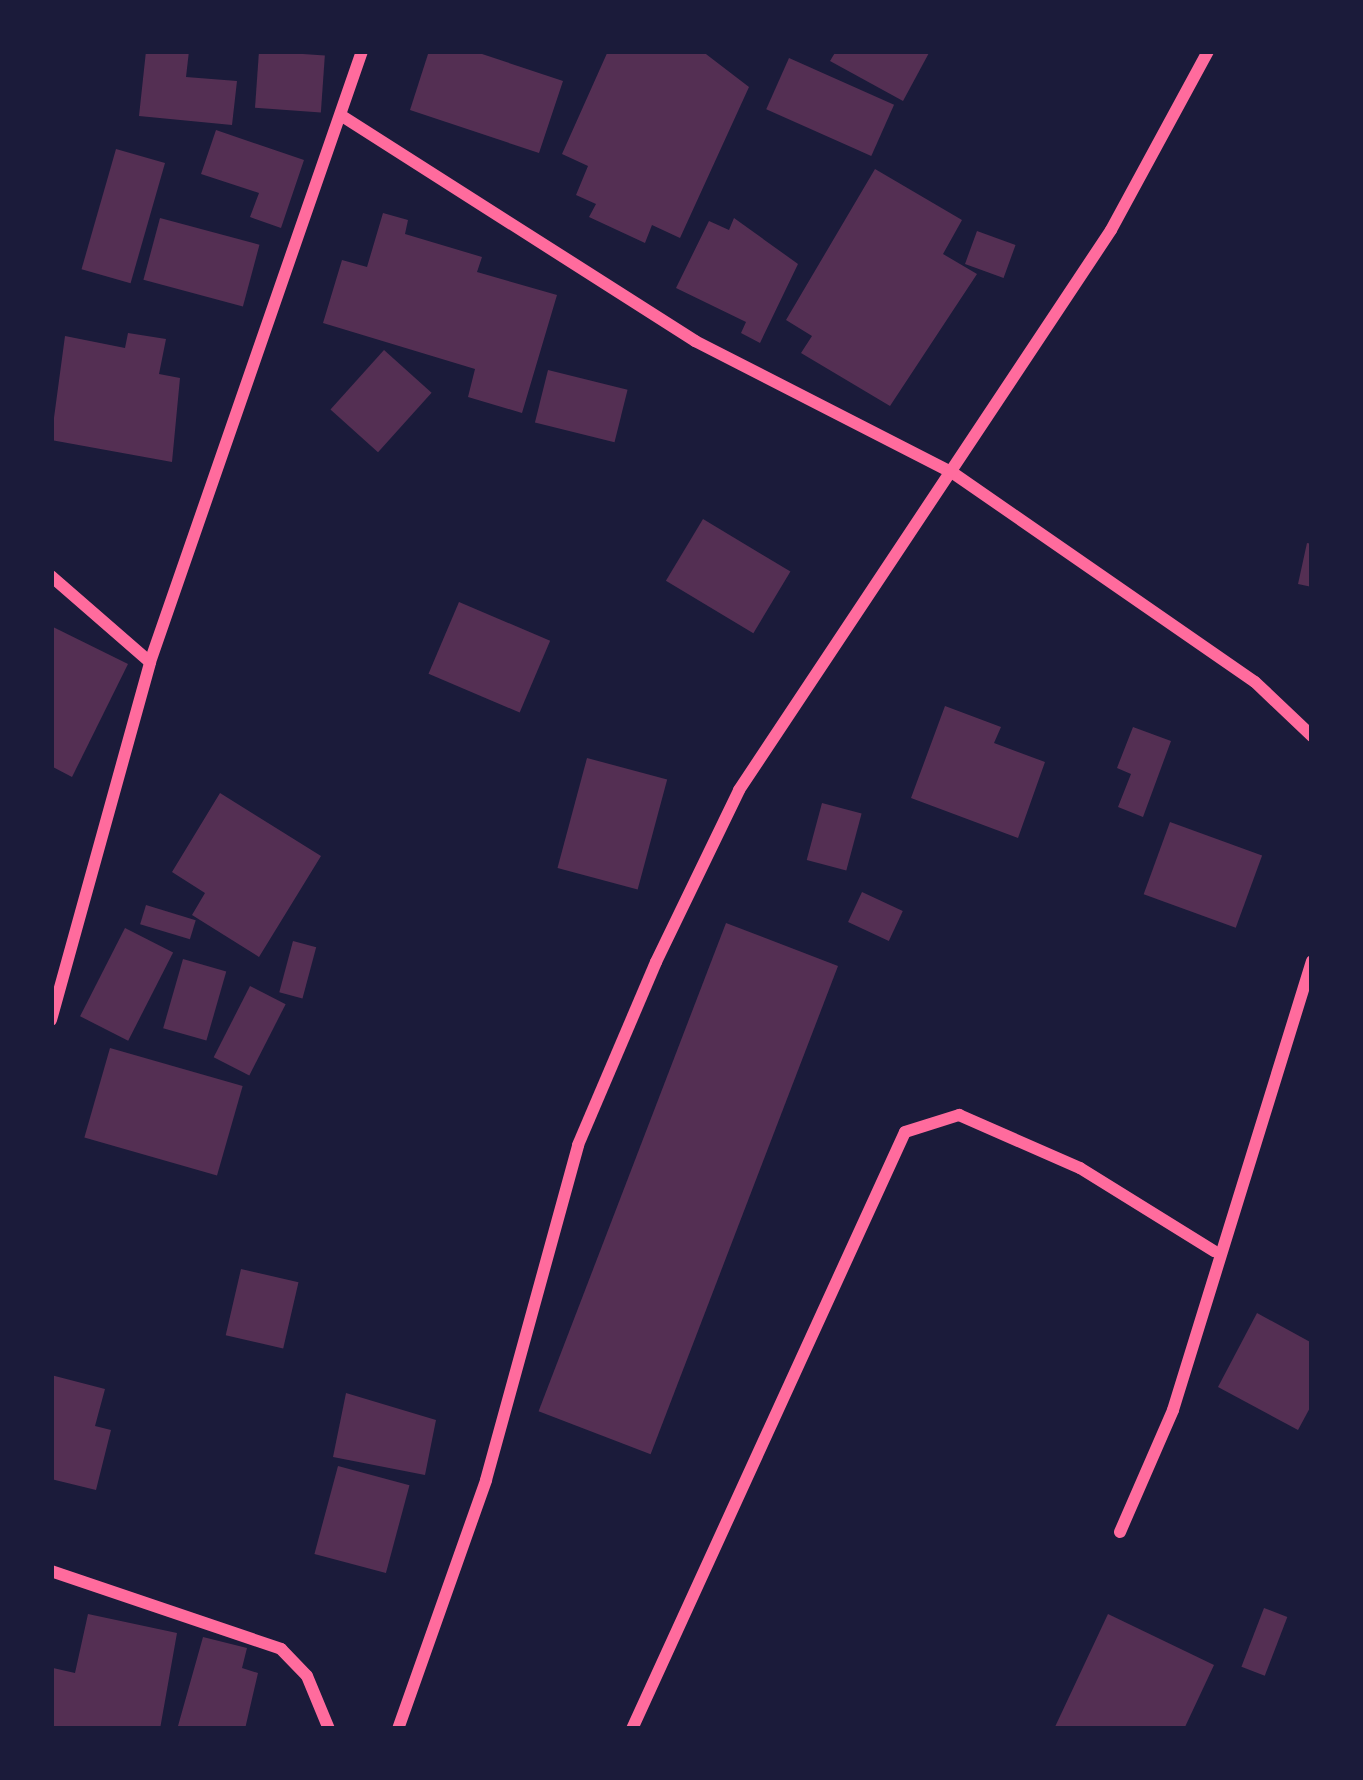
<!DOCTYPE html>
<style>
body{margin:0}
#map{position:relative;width:1363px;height:1780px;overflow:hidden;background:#1b1b3a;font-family:"Varela Round",sans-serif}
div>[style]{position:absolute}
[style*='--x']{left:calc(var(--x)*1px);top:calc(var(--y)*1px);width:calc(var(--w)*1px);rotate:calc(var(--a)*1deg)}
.building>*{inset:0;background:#542f53;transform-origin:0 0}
.minor>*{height:12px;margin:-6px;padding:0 6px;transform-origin:6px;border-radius:6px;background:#ff6b9d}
span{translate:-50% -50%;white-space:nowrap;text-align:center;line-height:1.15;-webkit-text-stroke:9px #1b1b3a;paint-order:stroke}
.frame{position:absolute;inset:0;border:54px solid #1b1b3a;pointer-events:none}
</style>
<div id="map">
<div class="building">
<i style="clip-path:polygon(146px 51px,189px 51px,186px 77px,237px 81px,232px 125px,139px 116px)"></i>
<i style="left:259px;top:51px;width:66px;height:57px;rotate:4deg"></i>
<i style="clip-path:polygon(429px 51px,473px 51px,563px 81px,539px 153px,410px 110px)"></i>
<i style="clip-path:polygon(608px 51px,702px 51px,749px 87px,680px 238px,652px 225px,645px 243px,589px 217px,596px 204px,576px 195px,588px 166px,562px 154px)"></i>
<i style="clip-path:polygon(836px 51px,930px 51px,903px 101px,830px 61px)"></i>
<i style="left:789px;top:58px;width:115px;height:56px;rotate:24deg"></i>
<i style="clip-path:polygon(216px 130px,304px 160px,281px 228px,250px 217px,259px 193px,201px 174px)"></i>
<i style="left:116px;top:149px;width:51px;height:125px;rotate:16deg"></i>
<i style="clip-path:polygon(875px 169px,962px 220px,943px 254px,977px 274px,890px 406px,801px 353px,812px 336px,786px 320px)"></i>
<i style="clip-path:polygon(383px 213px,408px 220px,405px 234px,482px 257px,477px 272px,557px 295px,522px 413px,468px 397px,475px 369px,323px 323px,342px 260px,367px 267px)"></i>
<i style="left:160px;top:218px;width:103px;height:64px;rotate:15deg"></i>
<i style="clip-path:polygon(734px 218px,798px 264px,760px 343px,741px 333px,746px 322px,676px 288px,709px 221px,729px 230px)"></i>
<i style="left:977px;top:231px;width:41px;height:35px;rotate:20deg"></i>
<i style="clip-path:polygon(128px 333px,166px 339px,159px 374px,180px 378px,172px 462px,51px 440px,65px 336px,125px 348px)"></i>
<i style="left:384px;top:350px;width:64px;height:80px;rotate:42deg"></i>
<i style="left:548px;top:370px;width:82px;height:54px;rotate:14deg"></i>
<i style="left:703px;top:519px;width:102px;height:72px;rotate:31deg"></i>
<i style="clip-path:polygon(1307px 543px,1312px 544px,1312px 587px,1298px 584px)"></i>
<i style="left:459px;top:602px;width:99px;height:78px;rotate:23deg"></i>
<i style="clip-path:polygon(51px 626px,128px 664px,72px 777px,51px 766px)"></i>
<i style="clip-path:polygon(945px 706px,1001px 727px,994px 743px,1045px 762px,1018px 838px,911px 798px)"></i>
<i style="clip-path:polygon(1133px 727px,1171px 741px,1143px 817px,1118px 807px,1131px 774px,1117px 768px)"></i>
<i style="left:587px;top:758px;width:83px;height:114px;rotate:15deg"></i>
<i style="clip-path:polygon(220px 793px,321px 856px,259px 957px,192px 915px,205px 893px,172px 872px)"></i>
<i style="left:822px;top:803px;width:41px;height:59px;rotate:15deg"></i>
<i style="left:1170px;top:822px;width:98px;height:77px;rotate:20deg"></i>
<i style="left:862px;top:892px;width:45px;height:33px;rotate:25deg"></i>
<i style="left:146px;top:905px;width:52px;height:20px;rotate:17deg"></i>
<i style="left:726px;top:923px;width:120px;height:523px;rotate:21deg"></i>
<i style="left:125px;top:928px;width:54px;height:99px;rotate:27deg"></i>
<i style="left:293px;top:941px;width:24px;height:53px;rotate:15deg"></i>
<i style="left:183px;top:959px;width:45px;height:72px;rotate:16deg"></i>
<i style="left:250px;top:986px;width:40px;height:80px;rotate:27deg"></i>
<i style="left:110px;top:1048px;width:138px;height:93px;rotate:16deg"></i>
<i style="left:241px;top:1269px;width:59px;height:68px;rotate:13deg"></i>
<i style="clip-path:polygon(1257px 1313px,1312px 1343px,1312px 1404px,1298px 1430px,1218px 1387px)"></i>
<i style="clip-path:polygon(51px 1375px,105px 1389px,95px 1426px,111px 1430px,96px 1490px,51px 1479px)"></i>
<i style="clip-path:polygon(346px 1393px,436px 1420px,425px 1475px,333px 1457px)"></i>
<i style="left:338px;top:1466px;width:74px;height:91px;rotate:15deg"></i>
<i style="left:1264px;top:1608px;width:25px;height:63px;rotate:21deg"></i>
<i style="clip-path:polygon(88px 1614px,177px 1633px,160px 1729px,51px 1729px,53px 1668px,75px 1673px)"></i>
<i style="clip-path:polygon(1108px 1614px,1214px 1665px,1184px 1729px,1054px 1729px)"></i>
<i style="clip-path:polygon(203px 1637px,247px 1648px,242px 1668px,258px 1673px,245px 1729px,178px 1726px)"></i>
</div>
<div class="minor">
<i style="--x:342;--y:116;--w:419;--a:32.5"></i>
<i style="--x:695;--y:341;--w:290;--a:27.1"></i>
<i style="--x:953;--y:473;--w:367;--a:34.7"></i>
<i style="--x:1255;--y:682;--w:79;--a:43.5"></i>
<i style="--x:51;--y:576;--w:131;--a:41"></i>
<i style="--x:51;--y:1020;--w:371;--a:-74.5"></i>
<i style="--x:150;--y:662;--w:647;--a:-70.86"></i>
<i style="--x:1120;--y:1532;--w:133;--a:-66.5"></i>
<i style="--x:1173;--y:1410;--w:470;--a:-72.8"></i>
<i style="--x:51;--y:1571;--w:243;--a:18.7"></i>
<i style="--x:281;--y:1649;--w:37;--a:46"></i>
<i style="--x:307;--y:1676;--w:57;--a:67.5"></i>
<i style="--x:398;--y:1729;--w:264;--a:-70.5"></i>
<i style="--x:486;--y:1480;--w:347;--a:-74.6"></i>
<i style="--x:578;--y:1145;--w:199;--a:-66.9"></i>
<i style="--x:656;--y:962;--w:191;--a:-64.2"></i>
<i style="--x:739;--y:790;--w:672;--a:-56.4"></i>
<i style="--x:1111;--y:230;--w:204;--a:-61.5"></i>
<i style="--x:632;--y:1729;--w:656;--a:-65.43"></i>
<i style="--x:905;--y:1132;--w:57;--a:-17.5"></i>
<i style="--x:959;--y:1115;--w:132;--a:23.7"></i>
<i style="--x:1080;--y:1168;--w:158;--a:31.8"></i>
</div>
<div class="frame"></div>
</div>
